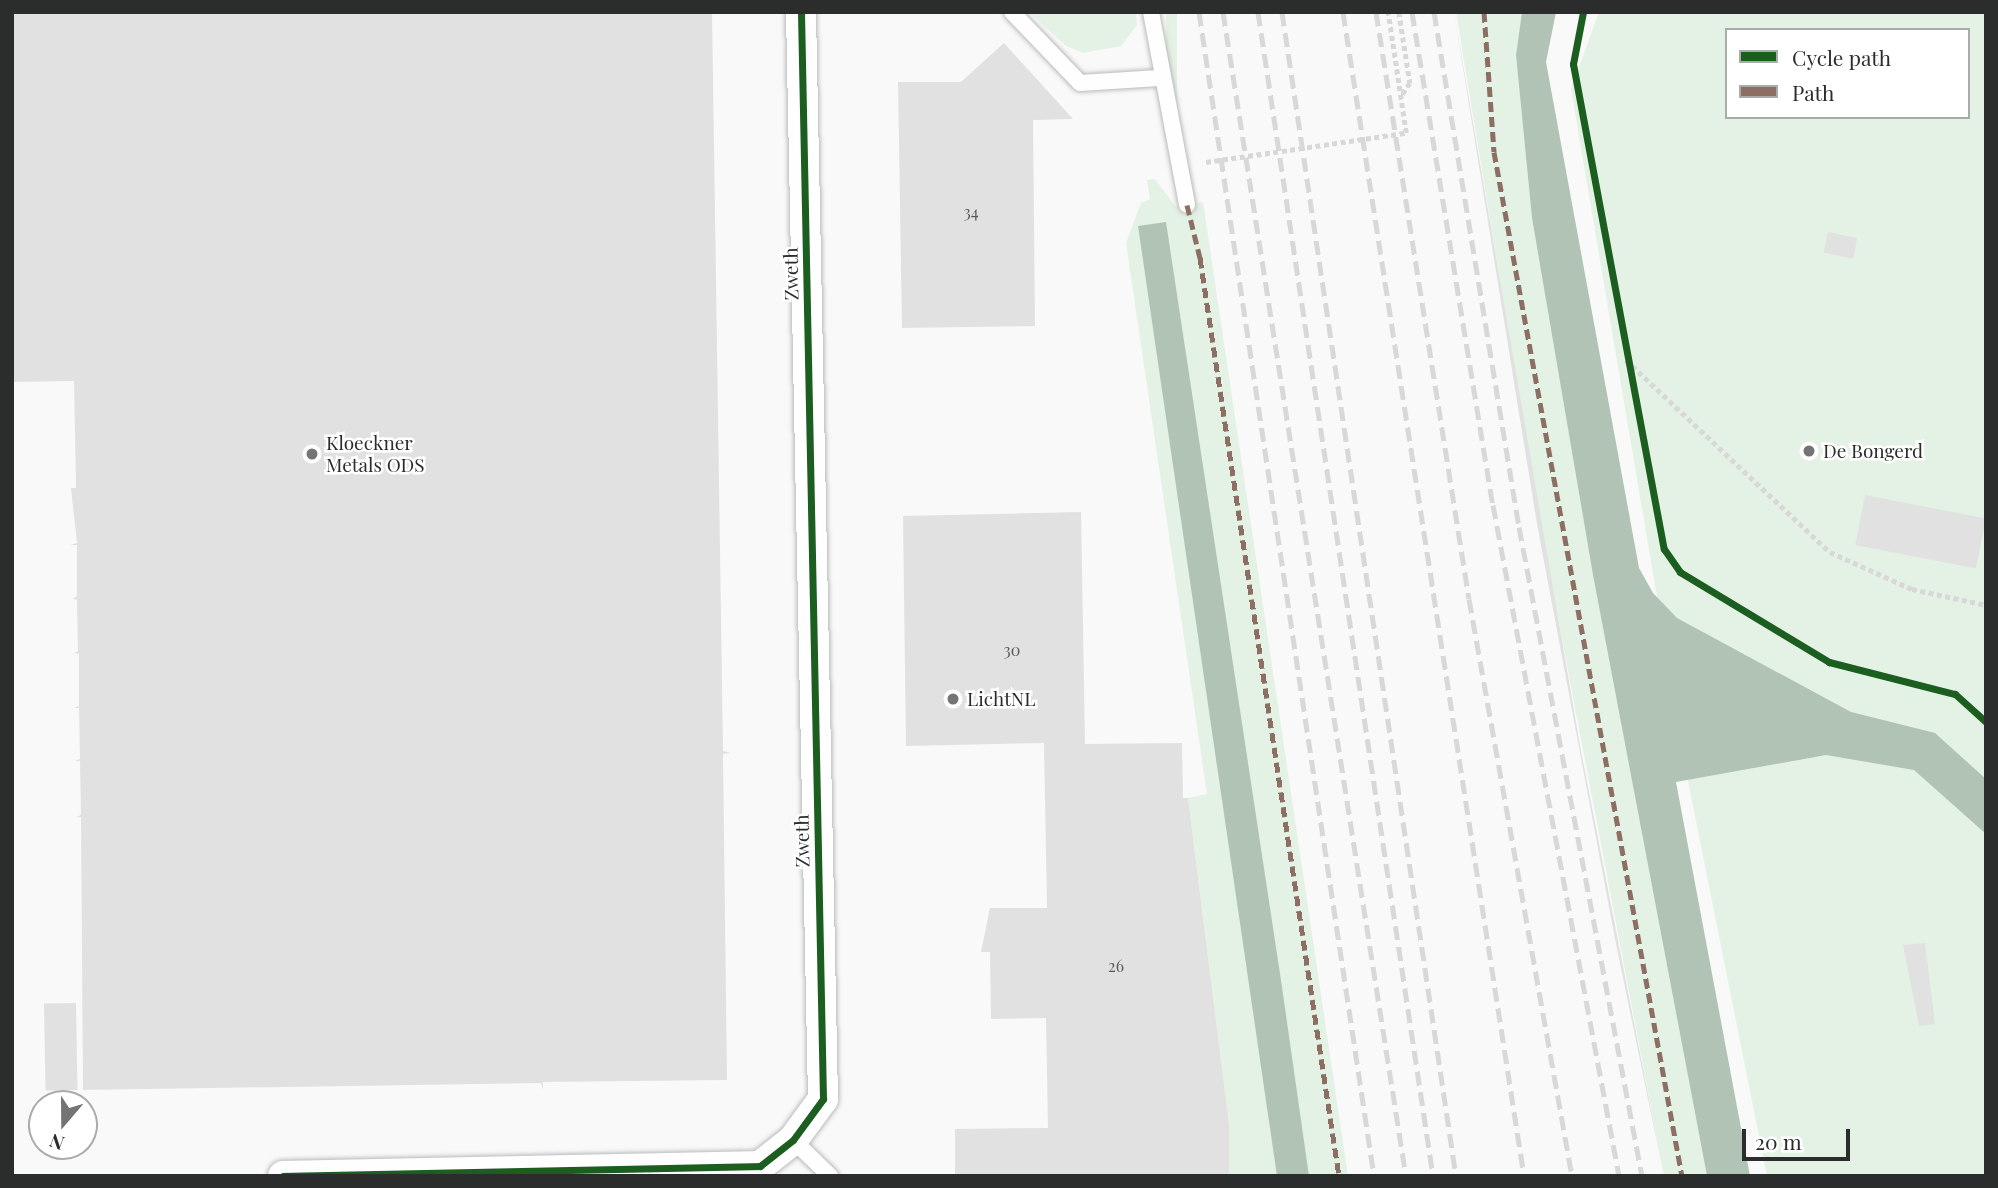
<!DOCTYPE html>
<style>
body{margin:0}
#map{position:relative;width:1998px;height:1188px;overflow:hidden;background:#f8f9f8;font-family:"Playfair Display",serif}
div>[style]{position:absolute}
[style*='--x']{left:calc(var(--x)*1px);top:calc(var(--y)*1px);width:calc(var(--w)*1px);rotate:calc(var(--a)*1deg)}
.green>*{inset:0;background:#e4f2e5;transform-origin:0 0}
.water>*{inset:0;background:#b1c3b4}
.building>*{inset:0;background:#e0e1e0;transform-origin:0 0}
.path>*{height:4.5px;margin-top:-2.25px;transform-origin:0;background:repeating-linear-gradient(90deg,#d7d8d7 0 5px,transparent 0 8.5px)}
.roads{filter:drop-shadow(0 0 2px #babbba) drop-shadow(0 0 2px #babbba)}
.lane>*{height:16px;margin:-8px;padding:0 8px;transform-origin:8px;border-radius:8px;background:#fefefe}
.street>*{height:30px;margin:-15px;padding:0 15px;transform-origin:15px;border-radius:15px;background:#fefefe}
.rail>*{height:5px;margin-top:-2.5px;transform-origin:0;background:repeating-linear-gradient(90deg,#d7d8d7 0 14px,transparent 0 21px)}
.quiet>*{height:5px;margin-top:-2.5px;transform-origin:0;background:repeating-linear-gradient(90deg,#8d6e63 0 10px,transparent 0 15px)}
.cycleway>*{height:7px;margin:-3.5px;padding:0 3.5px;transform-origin:3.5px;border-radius:3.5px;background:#1b5e20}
.dots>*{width:19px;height:19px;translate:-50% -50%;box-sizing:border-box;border:4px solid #fff;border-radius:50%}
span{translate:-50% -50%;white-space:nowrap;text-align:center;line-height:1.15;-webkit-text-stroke:5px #fff;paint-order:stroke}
.number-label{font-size:16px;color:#585a59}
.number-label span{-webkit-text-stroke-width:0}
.street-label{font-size:19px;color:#2b2d2c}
.poi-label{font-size:19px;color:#2b2d2c}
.left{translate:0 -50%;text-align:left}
.frame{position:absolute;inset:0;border:14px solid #2b2d2c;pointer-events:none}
.legend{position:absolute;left:1725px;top:28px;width:245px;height:91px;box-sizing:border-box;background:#fff;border:2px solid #aaabab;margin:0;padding:9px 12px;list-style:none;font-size:21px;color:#2b2d2c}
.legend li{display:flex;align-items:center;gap:14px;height:35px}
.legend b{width:35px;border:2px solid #aaabab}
.north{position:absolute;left:28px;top:1090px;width:70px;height:70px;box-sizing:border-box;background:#fff;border:2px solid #aaabab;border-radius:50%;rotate:200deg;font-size:19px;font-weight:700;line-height:28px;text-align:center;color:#2b2d2c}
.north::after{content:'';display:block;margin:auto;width:24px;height:32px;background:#737473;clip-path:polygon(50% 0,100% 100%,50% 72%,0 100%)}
.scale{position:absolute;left:1742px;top:1129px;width:108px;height:32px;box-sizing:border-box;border:4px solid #2b2d2c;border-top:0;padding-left:9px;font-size:21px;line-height:24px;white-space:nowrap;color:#2b2d2c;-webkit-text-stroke:5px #fff;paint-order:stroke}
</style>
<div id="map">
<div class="green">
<i style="clip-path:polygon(1029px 12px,1136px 12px,1137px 25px,1121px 46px,1083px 53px,1066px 46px)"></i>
<i style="left:1166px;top:12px;width:11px;height:97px"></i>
<i style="clip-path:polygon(1456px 12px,1522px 12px,1516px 55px,1532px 218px,1593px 575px,1707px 1176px,1664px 1176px,1540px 523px)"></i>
<i style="clip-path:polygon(evenodd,1599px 12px,1986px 12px,1986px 1176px,1767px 1176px,1689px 786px,1571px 89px,1599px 12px,1727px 30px,1968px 30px,1968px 117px,1727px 117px,1727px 30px)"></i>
<i style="clip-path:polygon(1155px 179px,1176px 207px,1203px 202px,1348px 1176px,1229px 1176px,1229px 1124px,1188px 798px,1207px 794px,1126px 243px,1141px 203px,1150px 199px,1147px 180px)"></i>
</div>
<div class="water">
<i style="clip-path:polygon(1522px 12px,1556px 12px,1546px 62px,1639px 568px,1653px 593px,1677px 618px,1851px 712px,1935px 733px,1986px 779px,1986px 834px,1914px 770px,1826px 755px,1676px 782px,1750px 1176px,1707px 1176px,1593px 575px,1532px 218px,1516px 55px)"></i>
<i style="clip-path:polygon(1166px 222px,1282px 987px,1309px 1176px,1277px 1176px,1138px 226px)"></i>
</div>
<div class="building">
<i style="clip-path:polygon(12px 12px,712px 12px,723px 751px,731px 753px,723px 754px,727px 1080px,543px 1082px,543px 1090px,541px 1083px,83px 1090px,81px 817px,76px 817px,81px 815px,80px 761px,75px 761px,80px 759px,79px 708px,74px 708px,79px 706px,79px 654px,74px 653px,78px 651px,77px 600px,73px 599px,77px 596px,77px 545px,70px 545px,77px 543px,71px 488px,76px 488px,74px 381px,12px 382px)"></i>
<i style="clip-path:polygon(1454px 12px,1581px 751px,1664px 1176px,1616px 944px,1537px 524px)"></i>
<i style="clip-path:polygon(1004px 43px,1073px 119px,1033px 120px,1035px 326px,902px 328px,898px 82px,961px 82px)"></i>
<i style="left:1828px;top:232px;width:30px;height:21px;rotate:12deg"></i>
<i style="left:1865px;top:495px;width:123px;height:51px;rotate:11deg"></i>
<i style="clip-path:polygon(1081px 512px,1085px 744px,1182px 743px,1183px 798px,1188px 798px,1229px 1124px,1229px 1176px,955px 1176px,955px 1129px,1048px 1128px,1046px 1018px,991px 1019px,990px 952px,981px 952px,990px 908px,1047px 908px,1044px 743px,906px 746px,903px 516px)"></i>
<i style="clip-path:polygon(1925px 943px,1935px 1024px,1919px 1026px,1903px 945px)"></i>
<i style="left:76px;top:1003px;width:87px;height:32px;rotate:89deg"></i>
</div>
<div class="path">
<i style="--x:1399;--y:12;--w:72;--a:81.2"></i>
<i style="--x:1410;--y:83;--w:17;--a:123"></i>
<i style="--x:1206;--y:162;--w:202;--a:-8.3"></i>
<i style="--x:1406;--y:133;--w:122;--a:-98.5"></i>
<i style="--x:1626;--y:360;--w:280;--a:43.3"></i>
<i style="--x:1830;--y:552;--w:90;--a:24.3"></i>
<i style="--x:1912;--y:589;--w:76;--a:12.2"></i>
</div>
<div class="roads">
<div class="lane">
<i style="--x:1012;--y:12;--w:98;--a:46.2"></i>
<i style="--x:1080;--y:83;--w:79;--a:-3.6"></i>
<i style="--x:1151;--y:12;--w:196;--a:79.4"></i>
<i style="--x:793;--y:1140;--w:52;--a:44.2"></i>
</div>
<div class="street">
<i style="--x:283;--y:1176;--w:477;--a:-1.2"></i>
<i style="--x:760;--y:1166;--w:42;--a:-38.2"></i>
<i style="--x:793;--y:1140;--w:51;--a:-53.8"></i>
<i style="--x:823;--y:1099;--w:1087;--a:-91.16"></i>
</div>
</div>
<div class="rail">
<i style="--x:1199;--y:12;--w:1177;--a:81.45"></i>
<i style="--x:1223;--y:12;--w:1178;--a:81.07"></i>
<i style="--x:1258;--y:12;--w:1177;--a:81.45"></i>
<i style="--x:1282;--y:12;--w:1177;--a:81.5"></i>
<i style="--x:1343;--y:12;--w:1178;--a:81.16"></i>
<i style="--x:1376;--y:12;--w:594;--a:81"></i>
<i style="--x:1469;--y:599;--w:586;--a:79.88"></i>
<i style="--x:1412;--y:12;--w:500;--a:80.7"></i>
<i style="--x:1493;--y:505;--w:683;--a:79.36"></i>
<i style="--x:1434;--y:12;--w:522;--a:80.63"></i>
<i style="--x:1519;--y:527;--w:661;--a:79.27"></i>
</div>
<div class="quiet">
<i style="--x:1484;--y:12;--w:140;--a:85.9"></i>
<i style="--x:1494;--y:152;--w:1041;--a:79.6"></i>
<i style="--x:1187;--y:205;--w:55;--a:76.2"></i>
<i style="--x:1200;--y:258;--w:928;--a:81.39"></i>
</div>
<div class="cycleway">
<i style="--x:1583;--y:12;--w:53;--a:100.9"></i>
<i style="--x:1573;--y:64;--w:493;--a:79.4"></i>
<i style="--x:1664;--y:549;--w:28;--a:55"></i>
<i style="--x:1680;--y:572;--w:174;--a:31.1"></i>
<i style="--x:1829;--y:662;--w:130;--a:14.3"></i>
<i style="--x:1955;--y:694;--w:42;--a:42.1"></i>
<i style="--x:283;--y:1176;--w:477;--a:-1.2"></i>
<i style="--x:760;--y:1166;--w:42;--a:-38.2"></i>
<i style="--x:793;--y:1140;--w:51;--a:-53.8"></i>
<i style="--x:823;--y:1099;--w:1087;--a:-91.16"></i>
</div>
<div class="dots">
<i style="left:1809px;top:451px;background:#737473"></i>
<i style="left:312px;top:454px;background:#737473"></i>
<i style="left:953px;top:699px;background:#737473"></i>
</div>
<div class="number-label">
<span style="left:971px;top:212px">34</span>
<span style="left:1012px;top:650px">30</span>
<span style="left:1116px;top:966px">26</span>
</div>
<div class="street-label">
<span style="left:791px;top:274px;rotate:-91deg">Zweth</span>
<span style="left:802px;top:841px;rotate:-91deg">Zweth</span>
</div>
<div class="poi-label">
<span class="left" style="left:326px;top:454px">Kloeckner<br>Metals ODS</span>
<span class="left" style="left:1823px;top:451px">De Bongerd</span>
<span class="left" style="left:967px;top:699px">LichtNL</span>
</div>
<div class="frame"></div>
<ul class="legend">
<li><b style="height:9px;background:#1b5e20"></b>Cycle path</li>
<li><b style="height:9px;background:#8d6e63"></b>Path</li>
</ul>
<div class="north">N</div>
<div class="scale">20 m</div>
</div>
